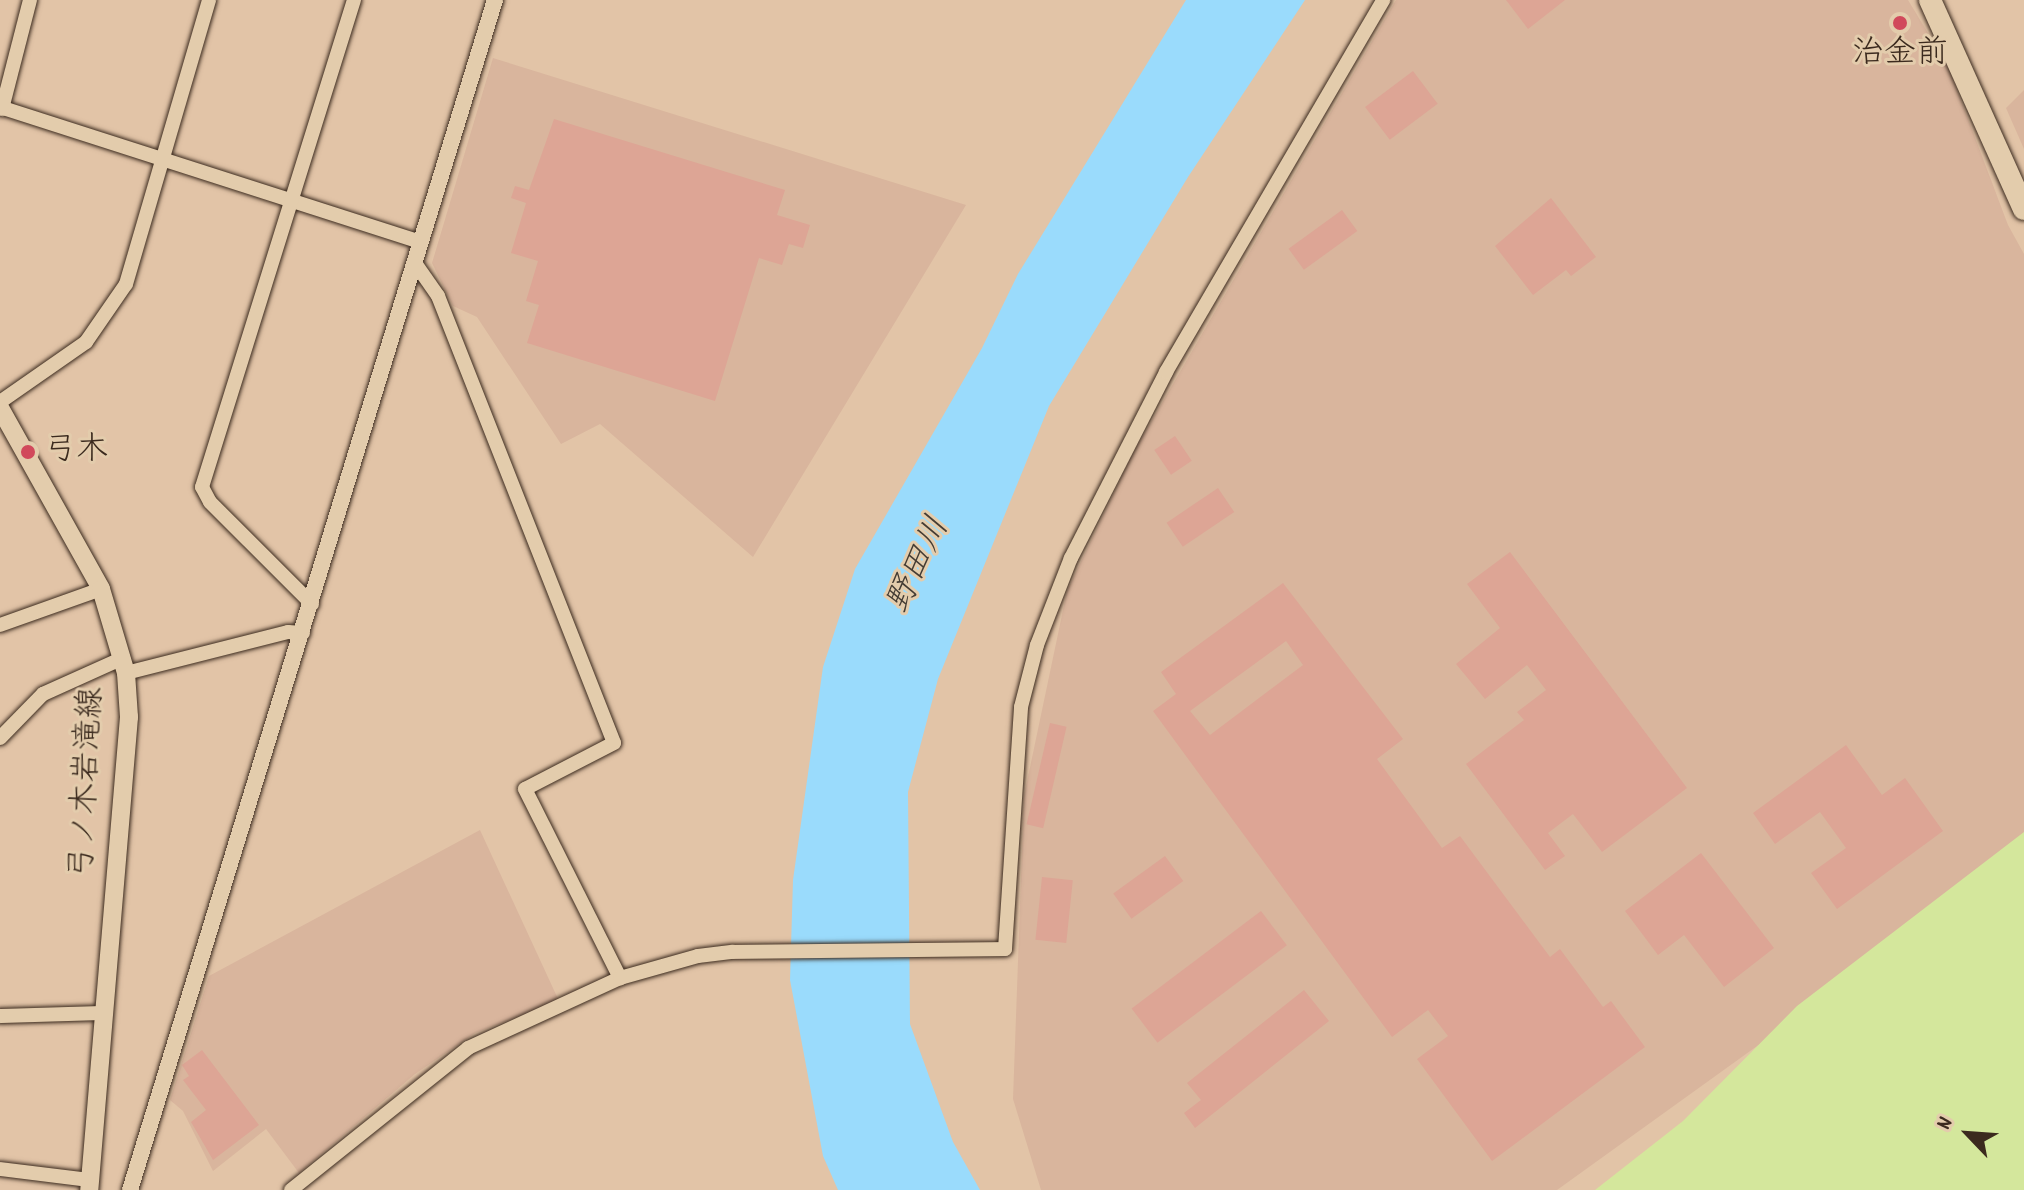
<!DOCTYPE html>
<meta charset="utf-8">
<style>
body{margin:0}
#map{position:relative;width:2024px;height:1190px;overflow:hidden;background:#e2c4a7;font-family:Dekko,"Klee One",sans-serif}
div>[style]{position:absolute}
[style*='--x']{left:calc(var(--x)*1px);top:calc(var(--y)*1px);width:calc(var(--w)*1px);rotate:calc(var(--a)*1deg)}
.built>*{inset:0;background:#d9b59d}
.green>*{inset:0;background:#d4e79c}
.water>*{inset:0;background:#9adbfc}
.building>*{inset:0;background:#dda595;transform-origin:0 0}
.roads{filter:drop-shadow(0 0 2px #3b2a1e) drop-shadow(0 0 2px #3b2a1e)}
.minor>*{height:14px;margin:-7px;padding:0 7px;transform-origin:7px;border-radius:7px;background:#e3ccac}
.tertiary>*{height:16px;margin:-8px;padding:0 8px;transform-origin:8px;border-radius:8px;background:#e3ccac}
.secondary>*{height:18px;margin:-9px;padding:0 9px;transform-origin:9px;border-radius:9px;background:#e3ccac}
.trunk>*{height:22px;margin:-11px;padding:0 11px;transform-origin:11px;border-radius:11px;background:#e3ccac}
.dots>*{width:22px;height:22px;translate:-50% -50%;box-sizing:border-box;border:4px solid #e3ccac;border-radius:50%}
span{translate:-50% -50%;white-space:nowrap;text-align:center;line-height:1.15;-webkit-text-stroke:6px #e3ccac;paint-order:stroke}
.poi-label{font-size:32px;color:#3b2a1e}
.left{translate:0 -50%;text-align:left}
.street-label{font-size:32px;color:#3b2a1e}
.water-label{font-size:34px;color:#443c34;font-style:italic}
.north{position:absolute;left:1928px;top:1094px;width:80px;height:80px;-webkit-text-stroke:6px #e3ccac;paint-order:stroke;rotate:295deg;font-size:22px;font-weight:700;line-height:32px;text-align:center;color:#3b2a1e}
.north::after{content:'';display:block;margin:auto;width:28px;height:36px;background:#3b2a1e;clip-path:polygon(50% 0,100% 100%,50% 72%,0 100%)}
</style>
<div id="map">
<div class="built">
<i style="clip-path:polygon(1396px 0,1908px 0,1948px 66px,2008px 225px,2024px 254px,2024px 843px,1839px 987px,1557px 1190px,1041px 1190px,1013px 1099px,1024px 796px,1067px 591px,1133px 453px)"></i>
<i style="clip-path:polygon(493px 58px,966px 205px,753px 557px,600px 424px,561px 444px,477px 317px,453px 306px,432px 263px)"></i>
<i style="clip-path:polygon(2024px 90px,2024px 149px,2006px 108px)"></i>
<i style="clip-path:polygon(480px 830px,559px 1001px,475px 1033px,415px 1074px,299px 1173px,266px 1129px,213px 1171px,183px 1111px,170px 1100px,209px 976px)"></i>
</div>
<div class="green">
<i style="clip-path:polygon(2024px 832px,2024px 1190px,1595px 1190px,1683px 1121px,1797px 1006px)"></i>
</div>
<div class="water">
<i style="clip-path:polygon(1186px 0,1305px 0,1188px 177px,1049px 406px,938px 679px,908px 792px,910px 1024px,953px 1142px,980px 1190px,838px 1190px,823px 1156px,790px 980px,793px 880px,823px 667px,855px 569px,982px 348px,1018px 274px)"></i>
</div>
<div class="building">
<i style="clip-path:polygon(1506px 0,1565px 0,1528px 29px)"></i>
<i style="left:1413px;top:71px;width:41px;height:60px;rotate:53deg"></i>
<i style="clip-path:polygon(554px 119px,785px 190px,777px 215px,810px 225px,803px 248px,789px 244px,782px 265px,759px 258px,715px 401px,527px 343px,539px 305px,526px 301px,538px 261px,511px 253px,526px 203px,511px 198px,515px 186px,529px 190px)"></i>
<i style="clip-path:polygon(1551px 198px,1596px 257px,1571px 276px,1566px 270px,1533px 295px,1495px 246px)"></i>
<i style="left:1342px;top:210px;width:26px;height:66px;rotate:54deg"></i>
<i style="left:1175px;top:436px;width:30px;height:25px;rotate:56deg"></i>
<i style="left:1218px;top:488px;width:29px;height:62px;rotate:56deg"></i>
<i style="clip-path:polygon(1510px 552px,1687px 788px,1602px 852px,1573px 814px,1548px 833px,1565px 856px,1545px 870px,1466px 764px,1524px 720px,1517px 712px,1546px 690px,1527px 665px,1485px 699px,1456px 664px,1500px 628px,1467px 584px)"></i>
<i style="clip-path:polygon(evenodd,1283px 583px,1403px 739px,1377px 759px,1442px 848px,1460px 836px,1550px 957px,1560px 949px,1603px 1007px,1611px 1001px,1645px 1047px,1492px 1161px,1417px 1059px,1448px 1036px,1428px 1010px,1392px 1037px,1153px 711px,1176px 694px,1161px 672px,1283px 583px,1286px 641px,1303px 665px,1210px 735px,1190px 711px,1286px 641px)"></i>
<i style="left:1050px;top:723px;width:17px;height:104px;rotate:13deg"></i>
<i style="clip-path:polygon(1846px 745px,1882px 795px,1905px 778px,1943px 831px,1837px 909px,1811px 873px,1846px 848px,1820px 812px,1775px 844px,1753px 813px)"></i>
<i style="clip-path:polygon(1701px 853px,1774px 948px,1724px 987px,1684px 935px,1658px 955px,1625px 911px)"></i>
<i style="left:1165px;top:856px;width:31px;height:64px;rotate:54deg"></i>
<i style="left:1042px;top:877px;width:31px;height:63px;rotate:6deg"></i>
<i style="left:1261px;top:911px;width:43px;height:162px;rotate:53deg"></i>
<i style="clip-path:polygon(1304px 990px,1329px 1021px,1195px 1128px,1184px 1113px,1201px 1100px,1187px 1083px)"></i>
<i style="clip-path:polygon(202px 1050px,259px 1125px,213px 1160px,191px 1122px,206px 1110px,183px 1080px,189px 1076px,182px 1065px)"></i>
</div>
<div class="roads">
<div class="minor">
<i style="--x:0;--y:107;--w:442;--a:17.8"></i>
<i style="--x:2;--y:109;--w:113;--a:-75.6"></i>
<i style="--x:415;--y:263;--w:40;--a:55.1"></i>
<i style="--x:438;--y:296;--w:480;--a:68.5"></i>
<i style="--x:614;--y:743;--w:100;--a:152.7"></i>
<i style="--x:525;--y:789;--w:212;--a:63.3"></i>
<i style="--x:0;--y:402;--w:105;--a:-34.9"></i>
<i style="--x:86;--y:342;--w:70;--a:-55.4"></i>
<i style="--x:126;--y:284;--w:296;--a:-73.7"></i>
<i style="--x:312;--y:604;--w:144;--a:-135"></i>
<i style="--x:210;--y:502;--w:17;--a:-118"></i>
<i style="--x:202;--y:487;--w:510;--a:-72.67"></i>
<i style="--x:0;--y:625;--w:107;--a:-19.6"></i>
<i style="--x:126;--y:673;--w:167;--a:-14.2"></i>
<i style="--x:288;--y:632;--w:15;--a:4"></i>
<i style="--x:0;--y:738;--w:62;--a:-45.7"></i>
<i style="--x:43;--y:694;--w:88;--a:-24.2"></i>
<i style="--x:0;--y:1016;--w:103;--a:-1.7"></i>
<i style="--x:0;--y:1169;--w:91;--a:7"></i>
<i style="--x:291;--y:1190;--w:227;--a:-38.7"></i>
<i style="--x:468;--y:1048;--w:167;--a:-24.7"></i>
<i style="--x:620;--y:978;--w:81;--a:-15.8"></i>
<i style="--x:698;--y:956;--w:35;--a:-7"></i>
<i style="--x:733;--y:952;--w:272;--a:-0.6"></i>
<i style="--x:1005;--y:949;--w:243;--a:-86.2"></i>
<i style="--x:1021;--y:707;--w:64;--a:-75.5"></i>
<i style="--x:1037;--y:645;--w:93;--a:-68.7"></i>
<i style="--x:1071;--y:558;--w:209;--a:-62.9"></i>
<i style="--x:1166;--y:372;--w:431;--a:-59.7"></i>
</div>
<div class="tertiary">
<i style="--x:130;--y:1190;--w:1245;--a:-72.95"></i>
</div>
<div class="secondary">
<i style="--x:0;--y:408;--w:207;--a:60.8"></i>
<i style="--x:101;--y:589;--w:88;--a:73.4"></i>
<i style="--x:126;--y:673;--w:44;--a:86.1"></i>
<i style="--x:129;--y:717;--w:475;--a:94.8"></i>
</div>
<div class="trunk">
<i style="--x:1930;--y:0;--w:229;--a:65.8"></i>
</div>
</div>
<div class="dots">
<i style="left:1900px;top:23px;background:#d1495b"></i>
<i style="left:28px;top:452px;background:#d1495b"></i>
</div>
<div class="poi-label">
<span style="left:1900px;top:55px">治金前</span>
<span class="left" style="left:44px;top:452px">弓木</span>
</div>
<div class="street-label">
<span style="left:89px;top:783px;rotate:-87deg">弓ノ木岩滝線</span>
</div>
<div class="water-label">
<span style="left:920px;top:566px;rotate:-64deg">野田川</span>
</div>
<div class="north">N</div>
</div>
